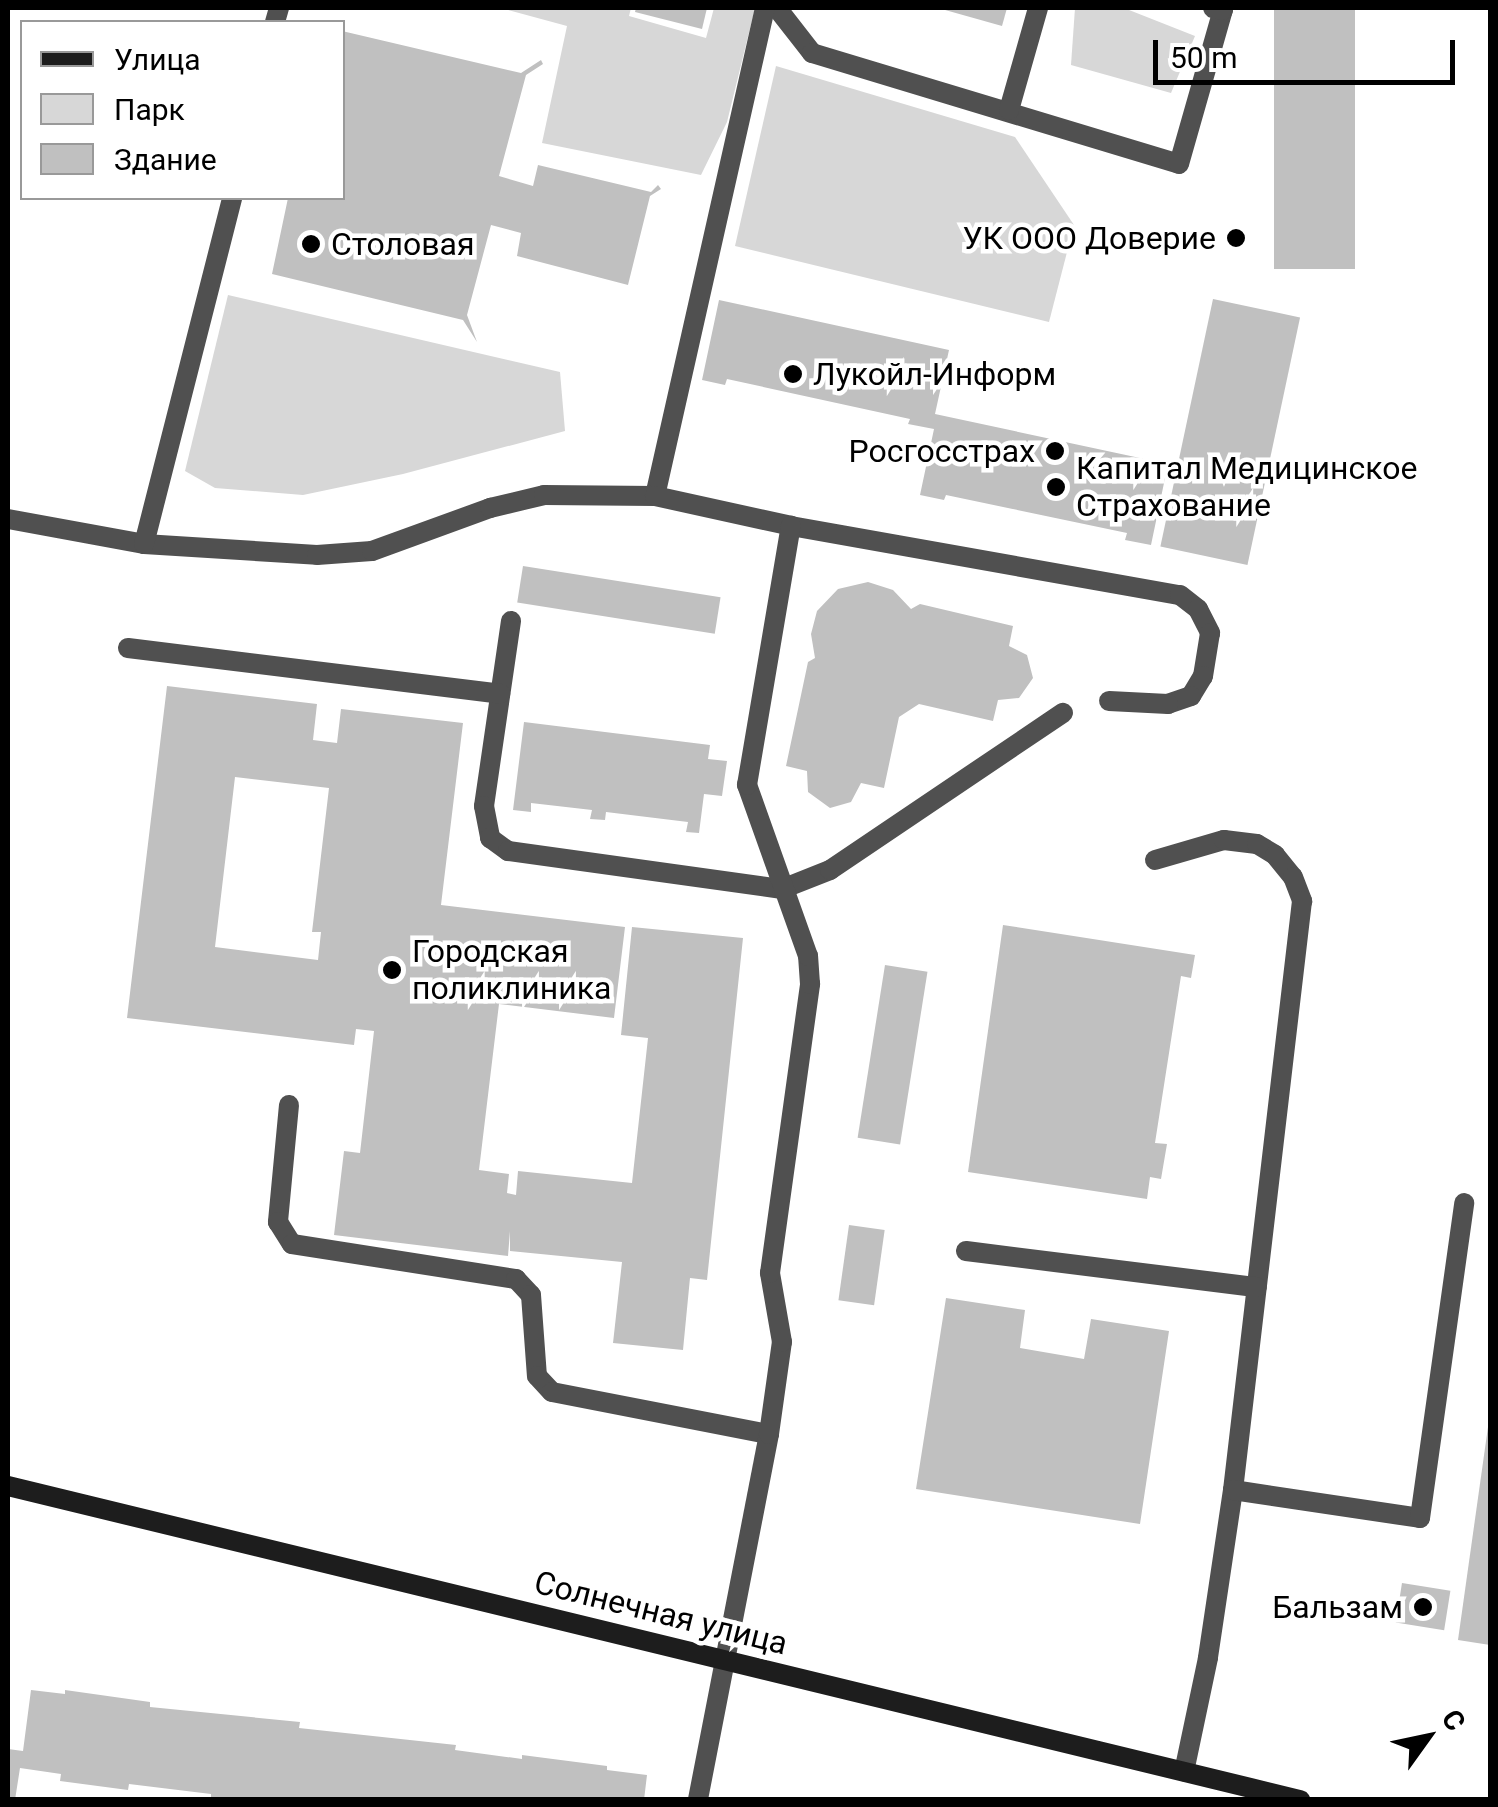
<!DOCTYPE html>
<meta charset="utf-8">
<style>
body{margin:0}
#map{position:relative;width:1498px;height:1807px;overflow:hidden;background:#fff;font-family:Roboto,sans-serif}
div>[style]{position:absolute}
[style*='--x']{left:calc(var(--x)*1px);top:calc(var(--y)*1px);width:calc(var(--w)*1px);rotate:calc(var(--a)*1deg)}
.green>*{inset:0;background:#d7d7d7}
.building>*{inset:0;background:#c0c0c0;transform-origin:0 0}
.lane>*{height:20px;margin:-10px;padding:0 10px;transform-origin:10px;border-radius:10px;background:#505050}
.secondary>*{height:20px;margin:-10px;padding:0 10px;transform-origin:10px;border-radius:10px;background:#1d1d1d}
.dots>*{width:28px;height:28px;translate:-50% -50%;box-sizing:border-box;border:5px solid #fff;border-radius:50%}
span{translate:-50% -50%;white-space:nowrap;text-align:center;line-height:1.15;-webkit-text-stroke:9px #fff;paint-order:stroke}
.poi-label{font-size:32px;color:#000}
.right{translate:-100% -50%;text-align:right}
.left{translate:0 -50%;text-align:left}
.street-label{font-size:32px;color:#000}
.frame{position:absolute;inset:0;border:10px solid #000;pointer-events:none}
.legend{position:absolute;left:20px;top:20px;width:325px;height:180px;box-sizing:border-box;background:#fff;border:2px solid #999;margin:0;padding:12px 18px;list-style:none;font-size:30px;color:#000}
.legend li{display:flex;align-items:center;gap:20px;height:50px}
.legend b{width:50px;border:2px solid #999}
.north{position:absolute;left:1378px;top:1687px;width:100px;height:100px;-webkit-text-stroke:8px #fff;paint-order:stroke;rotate:57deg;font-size:28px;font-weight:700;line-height:40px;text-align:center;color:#000}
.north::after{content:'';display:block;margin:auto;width:35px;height:45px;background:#000;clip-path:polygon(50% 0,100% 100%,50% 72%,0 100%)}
.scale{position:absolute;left:1153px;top:40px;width:302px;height:45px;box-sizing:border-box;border:5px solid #000;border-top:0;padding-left:12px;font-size:30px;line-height:35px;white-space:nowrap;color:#000;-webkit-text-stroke:8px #fff;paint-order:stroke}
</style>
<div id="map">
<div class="green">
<i style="clip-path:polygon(501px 8px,631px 8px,629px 16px,706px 38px,714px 8px,755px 8px,727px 122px,701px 175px,542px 143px,567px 26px)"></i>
<i style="clip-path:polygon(1075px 8px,1124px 8px,1195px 36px,1171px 93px,1071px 65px)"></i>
<i style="clip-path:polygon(776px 66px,1015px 137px,1074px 225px,1049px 322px,735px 246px)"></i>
<i style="clip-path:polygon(228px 295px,560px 372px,565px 431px,403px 474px,303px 495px,215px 488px,185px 471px)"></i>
</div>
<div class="building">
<i style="clip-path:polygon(636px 8px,707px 8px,702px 29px,635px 12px)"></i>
<i style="clip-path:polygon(938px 8px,1007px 8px,1002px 26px)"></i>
<i style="left:1274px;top:8px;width:81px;height:261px"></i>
<i style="clip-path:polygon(342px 31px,521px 73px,541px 60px,543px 64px,526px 75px,499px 176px,533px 186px,538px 165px,651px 192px,658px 185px,661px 189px,650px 196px,628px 285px,517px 256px,521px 233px,491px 225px,467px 315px,477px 342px,463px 320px,272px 274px,288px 198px,342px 198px)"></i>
<i style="left:1213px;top:299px;width:89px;height:253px;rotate:12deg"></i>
<i style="clip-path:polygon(719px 300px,949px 350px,935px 414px,1168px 464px,1151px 545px,1125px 540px,1127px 533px,946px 495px,944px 500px,920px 495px,934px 429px,908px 424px,910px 419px,727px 379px,725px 385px,702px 380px)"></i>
<i style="left:523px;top:566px;width:200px;height:37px;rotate:9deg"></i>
<i style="clip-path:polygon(868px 582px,893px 590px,911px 609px,920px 604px,1013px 626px,1009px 646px,1027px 655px,1033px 678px,1019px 698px,998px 700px,993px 721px,919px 704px,899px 717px,884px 788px,861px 783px,851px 802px,830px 808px,808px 792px,807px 771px,786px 766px,808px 662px,815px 658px,811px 634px,817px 611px,838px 589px)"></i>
<i style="clip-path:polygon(evenodd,167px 686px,317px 704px,313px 740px,337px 743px,341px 709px,463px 723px,441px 905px,625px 927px,614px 1018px,499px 1004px,479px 1170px,509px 1174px,507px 1193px,516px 1195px,518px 1171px,632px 1183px,648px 1038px,621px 1035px,632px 927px,743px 938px,707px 1280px,690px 1278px,683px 1350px,613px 1343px,622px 1262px,510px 1251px,510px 1231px,508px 1256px,334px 1235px,344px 1151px,360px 1153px,374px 1031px,356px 1029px,354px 1045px,127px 1018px,167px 686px,235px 777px,329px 788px,312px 932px,321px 932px,318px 960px,215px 947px,235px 777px)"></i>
<i style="clip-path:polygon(524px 722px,710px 745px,708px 759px,727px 761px,722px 796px,704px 794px,699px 833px,686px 832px,688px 822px,606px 812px,605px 820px,590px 819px,592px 810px,531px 803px,531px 812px,513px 810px)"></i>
<i style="clip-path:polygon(1003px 925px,1195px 955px,1191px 978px,1181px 976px,1155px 1143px,1167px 1144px,1161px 1179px,1150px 1177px,1147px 1199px,968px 1172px)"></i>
<i style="left:885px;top:965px;width:43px;height:175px;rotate:9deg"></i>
<i style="left:849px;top:1225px;width:36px;height:76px;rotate:8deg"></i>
<i style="clip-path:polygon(946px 1298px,1025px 1310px,1020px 1348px,1084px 1359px,1091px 1319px,1169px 1331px,1140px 1524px,916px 1489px)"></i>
<i style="clip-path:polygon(1488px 1427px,1490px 1427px,1490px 1645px,1458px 1640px)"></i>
<i style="left:1402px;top:1583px;width:49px;height:40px;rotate:9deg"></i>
<i style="clip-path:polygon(31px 1690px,65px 1694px,65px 1690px,150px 1702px,150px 1707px,300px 1722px,299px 1728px,456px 1745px,455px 1750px,522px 1759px,522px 1755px,607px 1766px,607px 1770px,647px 1775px,644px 1800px,211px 1800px,211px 1794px,129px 1784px,128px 1790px,60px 1781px,61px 1774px,20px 1768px,15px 1800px,8px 1800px,8px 1749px,23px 1751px)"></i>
</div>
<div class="lane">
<i style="--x:777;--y:8;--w:57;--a:52.1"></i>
<i style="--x:812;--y:53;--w:383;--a:16.8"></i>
<i style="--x:1179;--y:164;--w:160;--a:-74.1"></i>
<i style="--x:1223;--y:10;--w:10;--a:-169"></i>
<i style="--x:275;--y:22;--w:15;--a:-74"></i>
<i style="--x:1009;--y:110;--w:106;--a:-74.1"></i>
<i style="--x:655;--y:496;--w:500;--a:-77.3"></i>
<i style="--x:8;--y:519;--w:138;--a:10.4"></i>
<i style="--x:144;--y:544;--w:173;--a:3.6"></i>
<i style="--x:317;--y:555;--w:55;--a:-4.2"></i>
<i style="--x:372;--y:551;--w:126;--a:-20"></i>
<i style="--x:490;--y:508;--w:56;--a:-13.5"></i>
<i style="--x:544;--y:495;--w:111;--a:0.5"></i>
<i style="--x:655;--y:496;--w:139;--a:12.4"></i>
<i style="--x:791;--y:526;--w:395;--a:10.1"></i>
<i style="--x:1180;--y:595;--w:23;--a:38"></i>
<i style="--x:1198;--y:609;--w:27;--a:63"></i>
<i style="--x:1210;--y:633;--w:44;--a:99.2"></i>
<i style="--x:1203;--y:676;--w:23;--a:121"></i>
<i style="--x:1191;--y:696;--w:24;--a:161"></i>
<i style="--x:1168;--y:704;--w:59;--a:-177.1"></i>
<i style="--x:144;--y:544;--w:357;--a:-75.7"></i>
<i style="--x:511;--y:621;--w:187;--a:98.3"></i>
<i style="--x:484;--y:806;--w:33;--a:79"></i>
<i style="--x:490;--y:838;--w:22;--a:36"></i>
<i style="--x:508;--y:851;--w:277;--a:7.9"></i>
<i style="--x:782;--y:889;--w:52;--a:-21.6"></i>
<i style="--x:830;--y:870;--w:281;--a:-34"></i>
<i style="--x:128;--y:648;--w:375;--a:7"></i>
<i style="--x:1155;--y:860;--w:72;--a:-16.2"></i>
<i style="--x:1224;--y:840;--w:33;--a:7"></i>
<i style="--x:1257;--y:844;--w:21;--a:31"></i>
<i style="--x:1275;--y:855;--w:28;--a:51"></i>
<i style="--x:1293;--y:877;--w:26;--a:69"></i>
<i style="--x:1302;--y:901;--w:593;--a:96.68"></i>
<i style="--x:1233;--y:1490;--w:170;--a:98.5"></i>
<i style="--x:1208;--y:1658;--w:116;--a:101.9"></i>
<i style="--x:289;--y:1105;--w:118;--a:95.4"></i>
<i style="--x:278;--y:1222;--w:26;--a:58"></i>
<i style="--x:292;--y:1244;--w:227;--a:8.9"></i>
<i style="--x:516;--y:1279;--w:22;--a:47"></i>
<i style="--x:531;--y:1295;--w:81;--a:85.8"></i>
<i style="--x:537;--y:1376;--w:22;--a:47"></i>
<i style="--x:552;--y:1392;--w:221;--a:11"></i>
<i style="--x:769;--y:1434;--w:373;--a:101"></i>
<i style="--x:966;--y:1251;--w:293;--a:7.1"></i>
<i style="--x:769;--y:1434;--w:93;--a:-82"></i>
<i style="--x:782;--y:1342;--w:70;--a:-99.9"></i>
<i style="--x:770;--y:1273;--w:292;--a:-82.1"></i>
<i style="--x:810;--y:984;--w:28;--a:-94"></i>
<i style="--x:808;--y:956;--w:182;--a:-109.6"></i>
<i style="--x:747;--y:785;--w:263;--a:-80.4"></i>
<i style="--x:1233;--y:1490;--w:189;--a:8.5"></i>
<i style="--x:1420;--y:1518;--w:318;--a:-82"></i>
</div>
<div class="secondary">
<i style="--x:8;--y:1486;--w:1330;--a:13.66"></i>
</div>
<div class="dots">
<i style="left:1236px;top:238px;background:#000"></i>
<i style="left:311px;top:244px;background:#000"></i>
<i style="left:793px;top:374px;background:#000"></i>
<i style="left:1055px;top:451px;background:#000"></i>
<i style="left:1056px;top:487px;background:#000"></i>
<i style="left:392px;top:970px;background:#000"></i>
<i style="left:1423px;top:1607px;background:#000"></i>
</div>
<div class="poi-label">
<span class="right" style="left:1216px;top:238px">УК ООО Доверие</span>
<span class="left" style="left:331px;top:244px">Столовая</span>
<span class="left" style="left:813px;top:374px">Лукойл-Информ</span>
<span class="right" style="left:1035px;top:451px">Росгосстрах</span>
<span class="left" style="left:1076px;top:487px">Капитал Медицинское<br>Страхование</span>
<span class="left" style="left:412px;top:970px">Городская<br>поликлиника</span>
<span class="right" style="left:1403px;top:1607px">Бальзам</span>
</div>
<div class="street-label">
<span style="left:661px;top:1613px;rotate:14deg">Солнечная улица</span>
</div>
<div class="frame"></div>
<ul class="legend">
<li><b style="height:12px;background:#1d1d1d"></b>Улица</li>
<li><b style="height:28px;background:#d7d7d7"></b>Парк</li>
<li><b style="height:28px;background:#c0c0c0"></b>Здание</li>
</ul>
<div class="north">С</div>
<div class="scale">50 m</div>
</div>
